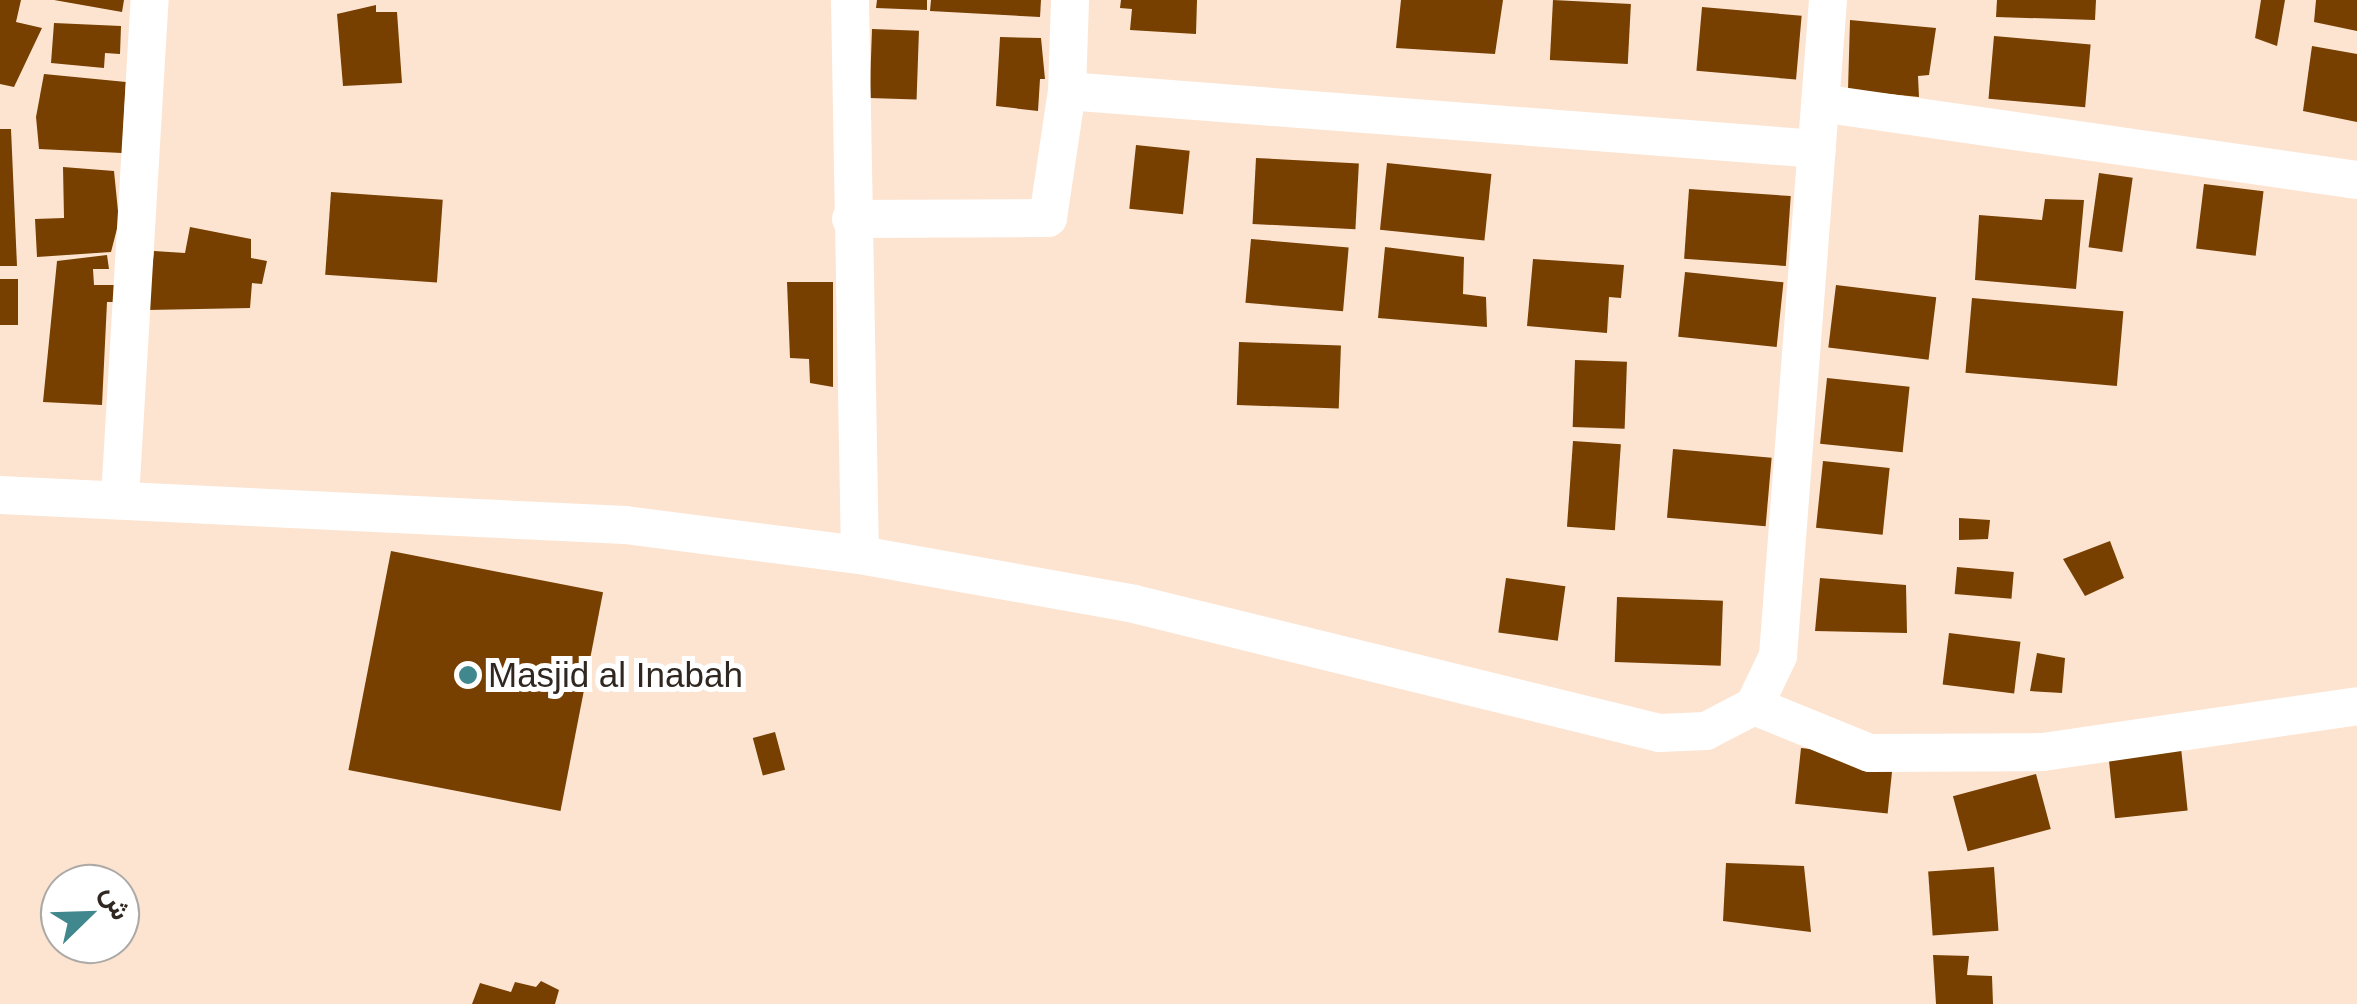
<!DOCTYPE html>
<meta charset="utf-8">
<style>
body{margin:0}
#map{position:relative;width:2357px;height:1004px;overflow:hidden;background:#fce4d1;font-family:Arial,Vazirmatn,sans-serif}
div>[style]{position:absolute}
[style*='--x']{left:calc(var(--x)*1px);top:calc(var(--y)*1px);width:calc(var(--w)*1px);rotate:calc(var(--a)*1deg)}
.building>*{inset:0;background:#773f00;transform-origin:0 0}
.minor>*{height:38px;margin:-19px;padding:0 19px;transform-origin:19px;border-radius:19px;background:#fff}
.dots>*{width:28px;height:28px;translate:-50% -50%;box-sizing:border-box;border:5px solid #fff;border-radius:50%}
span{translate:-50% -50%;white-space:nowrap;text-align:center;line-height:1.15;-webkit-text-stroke:10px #fff;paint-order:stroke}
.poi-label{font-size:35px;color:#302720}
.left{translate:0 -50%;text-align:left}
.north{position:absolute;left:40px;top:864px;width:100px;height:100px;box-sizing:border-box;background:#fff;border:2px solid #aca9a6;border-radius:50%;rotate:67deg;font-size:28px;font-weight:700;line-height:40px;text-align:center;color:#302720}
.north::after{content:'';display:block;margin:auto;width:35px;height:45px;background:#40888e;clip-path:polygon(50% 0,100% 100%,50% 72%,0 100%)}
</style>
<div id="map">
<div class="building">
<i style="clip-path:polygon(0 0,21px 0,16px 22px,42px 28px,14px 87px,0 84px)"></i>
<i style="clip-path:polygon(54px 0,124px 0,122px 12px)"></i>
<i style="clip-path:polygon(877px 0,927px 0,927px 10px,876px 8px)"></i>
<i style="clip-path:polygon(931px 0,1041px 0,1040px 17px,930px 11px)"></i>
<i style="clip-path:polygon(1121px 0,1197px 0,1196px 34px,1130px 30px,1132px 9px,1120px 8px)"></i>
<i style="clip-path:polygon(1401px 0,1503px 0,1495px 54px,1396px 48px)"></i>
<i style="left:1553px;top:0;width:78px;height:60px;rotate:3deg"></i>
<i style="clip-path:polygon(1997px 0,2096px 0,2095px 20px,1996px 17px)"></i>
<i style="clip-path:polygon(2261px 0,2285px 0,2277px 46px,2255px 38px)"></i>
<i style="clip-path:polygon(2316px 0,2357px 0,2357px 31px,2314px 22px)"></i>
<i style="clip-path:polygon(376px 5px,376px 12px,397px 12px,402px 83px,343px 86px,337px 14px)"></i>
<i style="left:1702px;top:7px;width:100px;height:64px;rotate:5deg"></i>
<i style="clip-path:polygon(1850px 20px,1936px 28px,1929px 75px,1918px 76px,1919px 97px,1848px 90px)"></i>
<i style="clip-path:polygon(54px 23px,121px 26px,120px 54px,105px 53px,104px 68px,51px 63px)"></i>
<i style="left:872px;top:29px;width:47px;height:69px;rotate:2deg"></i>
<i style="left:1994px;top:36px;width:97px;height:63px;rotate:5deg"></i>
<i style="clip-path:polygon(1000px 37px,1041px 38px,1045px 79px,1040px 79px,1038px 111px,996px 106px)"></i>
<i style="clip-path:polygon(2312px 46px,2357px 54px,2357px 122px,2303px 111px)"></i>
<i style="clip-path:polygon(44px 74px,126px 82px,122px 153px,39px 149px,36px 117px)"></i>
<i style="clip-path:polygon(0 129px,11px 129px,17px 266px,0 266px)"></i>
<i style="left:1136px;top:145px;width:54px;height:64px;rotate:6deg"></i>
<i style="left:1256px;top:158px;width:103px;height:66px;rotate:3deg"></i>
<i style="left:1387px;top:163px;width:105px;height:67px;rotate:6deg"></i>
<i style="clip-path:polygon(63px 167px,114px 171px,119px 221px,111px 252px,37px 257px,35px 219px,64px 218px)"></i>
<i style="left:2099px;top:173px;width:34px;height:75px;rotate:8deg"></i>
<i style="left:2204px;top:184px;width:60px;height:65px;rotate:7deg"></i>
<i style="left:1689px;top:189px;width:102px;height:70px;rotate:4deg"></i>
<i style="left:331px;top:192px;width:112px;height:83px;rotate:4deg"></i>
<i style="clip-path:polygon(2045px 199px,2084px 200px,2076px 289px,1975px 280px,1979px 215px,2042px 220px)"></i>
<i style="clip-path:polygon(190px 227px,251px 239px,251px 258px,267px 261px,262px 284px,252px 283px,250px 308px,147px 310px,154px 251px,185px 253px)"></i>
<i style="left:1251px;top:239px;width:98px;height:64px;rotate:5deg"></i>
<i style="clip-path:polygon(1385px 247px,1464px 257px,1463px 294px,1486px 297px,1487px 327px,1378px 318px)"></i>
<i style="clip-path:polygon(107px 255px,109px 269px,93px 269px,94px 285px,119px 285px,117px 302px,107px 302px,102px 405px,43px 402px,57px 261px)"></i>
<i style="clip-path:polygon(1533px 259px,1624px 265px,1621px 298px,1609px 297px,1607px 333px,1527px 326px)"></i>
<i style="left:1685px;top:272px;width:99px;height:65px;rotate:6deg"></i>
<i style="left:0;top:279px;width:18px;height:46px"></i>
<i style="clip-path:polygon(787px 282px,833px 282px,833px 387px,810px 383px,809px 359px,790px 358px)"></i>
<i style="left:1836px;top:285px;width:101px;height:63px;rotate:7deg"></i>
<i style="left:1972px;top:298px;width:152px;height:75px;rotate:5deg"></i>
<i style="left:1239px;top:342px;width:102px;height:63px;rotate:2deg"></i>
<i style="left:1575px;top:360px;width:52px;height:67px;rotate:2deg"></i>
<i style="left:1827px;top:378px;width:83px;height:66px;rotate:6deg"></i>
<i style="left:1573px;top:441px;width:48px;height:86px;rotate:4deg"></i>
<i style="left:1673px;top:449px;width:99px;height:69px;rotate:5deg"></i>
<i style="left:1823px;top:461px;width:67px;height:67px;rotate:6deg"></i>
<i style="clip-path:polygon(1959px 518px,1990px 520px,1988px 539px,1959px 540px)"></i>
<i style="clip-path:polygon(2110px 541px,2124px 578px,2085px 596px,2063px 559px)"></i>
<i style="left:391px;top:551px;width:216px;height:223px;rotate:11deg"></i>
<i style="left:1957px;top:567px;width:57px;height:27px;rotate:5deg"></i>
<i style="left:1506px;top:578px;width:60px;height:55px;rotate:8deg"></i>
<i style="clip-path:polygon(1820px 578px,1906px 585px,1907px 633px,1815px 631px)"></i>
<i style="left:1617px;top:597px;width:106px;height:65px;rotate:2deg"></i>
<i style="left:1949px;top:633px;width:72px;height:52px;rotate:7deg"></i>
<i style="clip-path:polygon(2037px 653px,2065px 658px,2062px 693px,2030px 691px)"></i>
<i style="left:775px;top:732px;width:39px;height:23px;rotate:75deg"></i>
<i style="left:2180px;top:738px;width:73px;height:73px;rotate:84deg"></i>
<i style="left:1801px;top:748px;width:93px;height:56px;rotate:6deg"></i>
<i style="left:2036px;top:774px;width:57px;height:86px;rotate:75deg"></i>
<i style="clip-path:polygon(1726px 863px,1804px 866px,1811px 932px,1723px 921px)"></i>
<i style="left:1994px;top:867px;width:64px;height:66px;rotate:86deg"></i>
<i style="clip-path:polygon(1933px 955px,1969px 956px,1967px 975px,1992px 976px,1993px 1004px,1936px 1004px)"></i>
<i style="clip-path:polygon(541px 981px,559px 990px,555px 1004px,472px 1004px,480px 983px,511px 992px,515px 982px,536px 987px)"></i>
</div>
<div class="minor">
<i style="--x:850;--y:0;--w:555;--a:88.97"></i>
<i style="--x:1067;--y:91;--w:91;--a:-88.1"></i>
<i style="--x:1820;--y:103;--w:542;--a:8.16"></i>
<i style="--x:851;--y:219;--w:197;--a:-0.3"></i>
<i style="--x:1048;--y:218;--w:128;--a:-81.5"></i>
<i style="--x:1067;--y:91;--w:752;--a:4.42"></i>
<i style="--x:0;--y:495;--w:626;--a:2.75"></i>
<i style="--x:625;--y:525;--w:237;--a:7.3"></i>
<i style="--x:860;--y:555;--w:278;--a:10.1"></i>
<i style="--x:1134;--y:604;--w:541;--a:13.8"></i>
<i style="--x:1659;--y:733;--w:47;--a:-2.4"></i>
<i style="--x:1706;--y:731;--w:54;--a:-27.5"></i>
<i style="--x:1754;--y:706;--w:55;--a:-64.4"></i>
<i style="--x:1778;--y:656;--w:658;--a:-85.64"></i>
<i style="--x:120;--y:498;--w:499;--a:-86.6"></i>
<i style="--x:1754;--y:706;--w:125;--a:22.1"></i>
<i style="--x:1870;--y:753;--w:173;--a:-0.3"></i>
<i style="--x:2043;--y:752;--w:317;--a:-8.3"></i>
</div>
<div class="dots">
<i style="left:468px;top:675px;background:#40888e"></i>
</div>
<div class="poi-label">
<span class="left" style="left:488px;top:675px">Masjid al Inabah</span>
</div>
<div class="north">ش</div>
</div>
